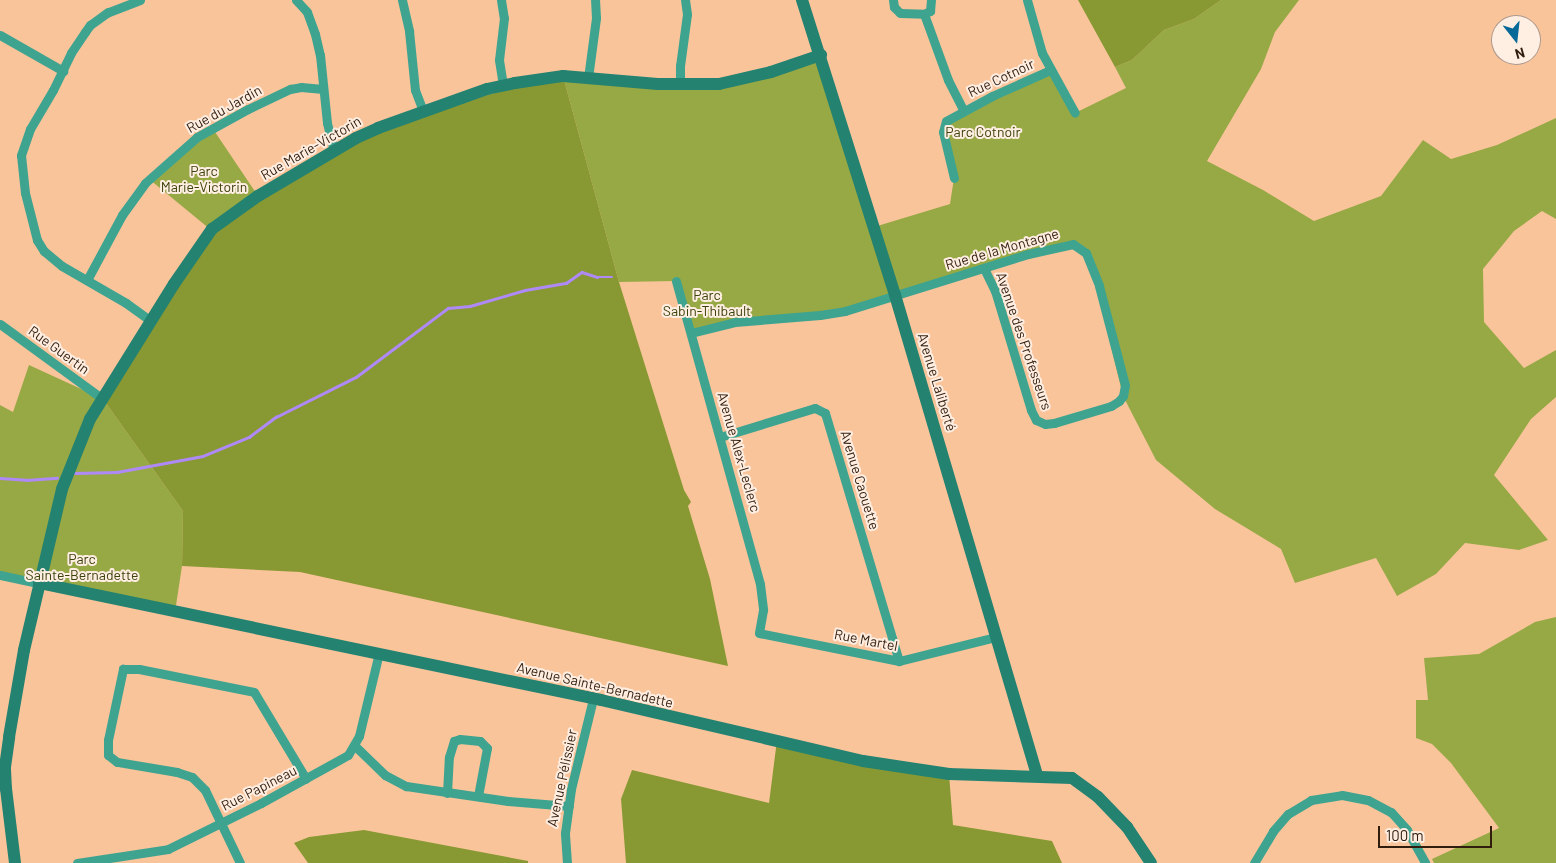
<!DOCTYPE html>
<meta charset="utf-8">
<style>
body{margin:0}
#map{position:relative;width:1556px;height:863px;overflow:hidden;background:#fac49b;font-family:Barlow,sans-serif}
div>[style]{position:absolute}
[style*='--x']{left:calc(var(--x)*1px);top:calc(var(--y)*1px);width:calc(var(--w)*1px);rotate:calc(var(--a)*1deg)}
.green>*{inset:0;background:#97a945}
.forest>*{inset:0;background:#893}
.stream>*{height:2.5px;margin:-1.25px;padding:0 1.25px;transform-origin:1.25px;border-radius:1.25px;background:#af8af7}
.street>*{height:9px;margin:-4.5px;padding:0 4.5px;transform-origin:4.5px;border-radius:4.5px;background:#3ea490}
.secondary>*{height:12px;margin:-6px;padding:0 6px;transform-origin:6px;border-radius:6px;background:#248271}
span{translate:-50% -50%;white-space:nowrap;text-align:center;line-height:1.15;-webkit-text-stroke:4px #ffeee2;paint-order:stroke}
.street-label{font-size:14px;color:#311d0d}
.park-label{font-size:14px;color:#3a420c}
.north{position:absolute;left:1491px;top:15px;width:50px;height:50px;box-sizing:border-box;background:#ffeee2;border:1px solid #ad9a8d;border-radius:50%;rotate:164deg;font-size:14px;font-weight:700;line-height:20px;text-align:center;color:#311d0d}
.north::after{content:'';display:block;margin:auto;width:18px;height:22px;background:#066998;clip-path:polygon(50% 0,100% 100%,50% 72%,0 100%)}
.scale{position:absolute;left:1378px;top:826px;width:114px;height:22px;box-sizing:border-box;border:2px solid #311d0d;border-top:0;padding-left:6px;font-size:15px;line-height:18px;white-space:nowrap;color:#311d0d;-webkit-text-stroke:4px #ffeee2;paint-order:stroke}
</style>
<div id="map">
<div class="green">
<i style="clip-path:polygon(1221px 0,1299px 0,1275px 32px,1261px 69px,1207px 161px,1263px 190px,1314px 221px,1381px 196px,1423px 140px,1451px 159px,1497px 145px,1556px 118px,1556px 219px,1542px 211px,1514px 231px,1483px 269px,1484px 322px,1524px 368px,1556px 350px,1556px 397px,1531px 419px,1494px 475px,1548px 540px,1519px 550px,1465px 543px,1436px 574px,1397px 596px,1376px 558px,1295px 583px,1281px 549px,1215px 509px,1156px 460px,1123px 396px,1091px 263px,1073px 244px,862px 306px,691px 333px,676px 281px,619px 282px,563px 76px,703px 85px,821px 55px,874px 227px,950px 204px,954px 178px,943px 132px,946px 121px,1050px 70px,1075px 113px,1126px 88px,1115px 67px,1132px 60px,1164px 30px,1194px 19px)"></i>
<i style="clip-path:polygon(213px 129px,258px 196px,211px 230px,149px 179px)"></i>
<i style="clip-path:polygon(29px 365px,103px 399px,183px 511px,182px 566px,175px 612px,0 575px,0 405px,13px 412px)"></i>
<i style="clip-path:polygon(1556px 617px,1556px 863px,1434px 863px,1432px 859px,1499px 828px,1451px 763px,1432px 744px,1416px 738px,1416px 700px,1428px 700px,1424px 658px,1479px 654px,1535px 622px)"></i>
</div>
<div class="forest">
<i style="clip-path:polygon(1078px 0,1221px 0,1194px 19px,1164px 30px,1132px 60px,1115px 67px)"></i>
<i style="clip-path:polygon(563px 76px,619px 282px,684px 490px,691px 502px,688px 506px,710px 579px,728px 666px,300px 572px,182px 566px,183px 511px,103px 399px,212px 229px,287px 178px,423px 111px)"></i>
<i style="clip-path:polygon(777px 740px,949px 774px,953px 825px,1052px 841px,1062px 863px,626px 863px,621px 799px,632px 770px,769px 803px)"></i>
<i style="clip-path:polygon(364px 830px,528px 861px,528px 863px,308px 863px,294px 843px,309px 837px)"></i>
</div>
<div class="stream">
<i style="--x:75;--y:473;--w:42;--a:-1.4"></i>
<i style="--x:117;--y:472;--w:87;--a:-10.5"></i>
<i style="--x:203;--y:456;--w:50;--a:-22.4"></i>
<i style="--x:249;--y:437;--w:34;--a:-37"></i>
<i style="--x:276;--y:417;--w:89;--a:-26.6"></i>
<i style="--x:356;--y:377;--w:115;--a:-36.9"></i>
<i style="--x:448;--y:308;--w:22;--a:-5"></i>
<i style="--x:470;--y:306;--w:57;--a:-16.2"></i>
<i style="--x:525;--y:290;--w:42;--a:-9.7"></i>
<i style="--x:566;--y:283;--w:19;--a:-35"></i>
<i style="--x:582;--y:272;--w:16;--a:18"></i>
<i style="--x:597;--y:277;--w:15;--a:0"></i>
<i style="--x:0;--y:478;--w:26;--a:4"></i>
<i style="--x:26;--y:480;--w:31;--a:-4"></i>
</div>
<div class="street">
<i style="--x:140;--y:0;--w:34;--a:159"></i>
<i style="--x:108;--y:12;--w:22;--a:144"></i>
<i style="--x:90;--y:25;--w:9;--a:126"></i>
<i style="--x:85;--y:32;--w:25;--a:124"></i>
<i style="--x:71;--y:53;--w:41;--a:115.9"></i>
<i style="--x:53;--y:90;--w:45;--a:120.5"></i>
<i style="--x:30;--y:129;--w:28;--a:109"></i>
<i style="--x:21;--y:155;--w:38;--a:84"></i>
<i style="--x:25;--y:193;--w:49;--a:75.7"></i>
<i style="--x:37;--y:240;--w:13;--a:58"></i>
<i style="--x:44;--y:251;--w:23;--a:40"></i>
<i style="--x:62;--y:266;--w:74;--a:30"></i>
<i style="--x:126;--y:303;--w:31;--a:36"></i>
<i style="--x:296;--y:0;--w:16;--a:47"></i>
<i style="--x:307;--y:12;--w:23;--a:70"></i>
<i style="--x:315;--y:34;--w:22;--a:77"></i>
<i style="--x:320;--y:55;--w:68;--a:84.1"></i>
<i style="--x:327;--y:123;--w:29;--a:76"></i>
<i style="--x:402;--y:0;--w:32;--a:77"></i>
<i style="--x:409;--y:31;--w:59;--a:84.2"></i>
<i style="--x:415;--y:90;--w:22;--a:69"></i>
<i style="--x:501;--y:0;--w:18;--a:81"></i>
<i style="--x:504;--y:18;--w:42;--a:96.8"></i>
<i style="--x:499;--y:60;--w:26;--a:81"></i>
<i style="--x:893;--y:0;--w:7;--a:82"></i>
<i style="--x:894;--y:7;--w:8;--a:45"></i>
<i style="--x:900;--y:13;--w:24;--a:2"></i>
<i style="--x:924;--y:14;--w:7;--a:-27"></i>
<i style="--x:930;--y:11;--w:11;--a:-85"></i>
<i style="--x:1027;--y:0;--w:55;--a:74.2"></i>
<i style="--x:1042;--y:53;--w:68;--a:61.2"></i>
<i style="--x:924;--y:14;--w:70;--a:70"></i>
<i style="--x:948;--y:80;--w:35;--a:63"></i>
<i style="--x:0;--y:35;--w:73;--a:29.7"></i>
<i style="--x:588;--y:78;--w:61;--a:-82.4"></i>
<i style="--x:596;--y:18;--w:18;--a:-93"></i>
<i style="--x:680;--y:84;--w:18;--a:-90"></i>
<i style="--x:680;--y:66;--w:52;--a:-82.3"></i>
<i style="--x:687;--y:14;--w:14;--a:-98"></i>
<i style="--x:954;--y:178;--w:47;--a:-103.4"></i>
<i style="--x:943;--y:132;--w:11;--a:-75"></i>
<i style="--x:946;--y:121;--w:52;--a:-28.5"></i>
<i style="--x:992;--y:96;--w:64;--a:-24.1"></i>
<i style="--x:87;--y:280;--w:74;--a:-61.7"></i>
<i style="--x:122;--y:215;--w:39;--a:-54"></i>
<i style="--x:145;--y:183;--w:69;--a:-41.5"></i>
<i style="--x:197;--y:137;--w:58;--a:-28.8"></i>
<i style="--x:248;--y:109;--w:47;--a:-25.5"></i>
<i style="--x:290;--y:89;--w:11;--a:-10"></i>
<i style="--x:301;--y:87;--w:22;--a:5"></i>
<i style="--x:676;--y:281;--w:314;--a:74.5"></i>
<i style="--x:760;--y:584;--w:26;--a:83"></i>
<i style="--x:763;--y:610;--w:23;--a:100"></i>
<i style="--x:759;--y:633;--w:143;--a:11.3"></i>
<i style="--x:899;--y:661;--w:100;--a:-13.9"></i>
<i style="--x:0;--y:324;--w:127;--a:36.1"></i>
<i style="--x:691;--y:333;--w:45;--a:-14"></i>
<i style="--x:735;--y:322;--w:85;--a:-4.7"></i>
<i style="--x:820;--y:315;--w:25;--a:-9"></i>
<i style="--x:845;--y:311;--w:192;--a:-17.3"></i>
<i style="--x:1028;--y:254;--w:46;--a:-12.5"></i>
<i style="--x:1073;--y:244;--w:16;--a:35"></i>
<i style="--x:1086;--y:253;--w:35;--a:68"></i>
<i style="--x:1099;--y:286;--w:102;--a:75.3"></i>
<i style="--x:1125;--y:385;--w:11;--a:100"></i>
<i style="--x:1123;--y:396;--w:6;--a:129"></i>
<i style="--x:1119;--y:401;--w:9;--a:148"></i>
<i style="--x:1111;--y:406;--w:59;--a:163.4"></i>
<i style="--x:1054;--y:423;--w:9;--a:174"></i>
<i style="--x:1045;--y:424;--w:10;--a:-156"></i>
<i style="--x:1036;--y:420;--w:11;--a:-117"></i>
<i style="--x:1031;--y:410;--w:124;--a:-106.8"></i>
<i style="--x:995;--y:291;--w:25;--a:-116"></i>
<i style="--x:720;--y:437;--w:99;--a:-17"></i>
<i style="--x:815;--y:408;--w:11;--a:27"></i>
<i style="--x:825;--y:413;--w:259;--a:73.4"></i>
<i style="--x:0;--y:575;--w:40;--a:12"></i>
<i style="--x:355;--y:746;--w:42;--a:44"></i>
<i style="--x:385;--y:775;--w:24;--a:28"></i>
<i style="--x:406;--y:786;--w:103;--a:8.4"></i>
<i style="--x:508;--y:801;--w:61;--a:4.7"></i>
<i style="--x:447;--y:793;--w:36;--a:-87"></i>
<i style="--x:449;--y:757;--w:17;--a:-73"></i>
<i style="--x:454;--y:741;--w:6;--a:-18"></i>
<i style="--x:460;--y:739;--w:20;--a:6"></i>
<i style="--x:480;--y:741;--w:10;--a:45"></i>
<i style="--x:487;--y:748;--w:49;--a:100.6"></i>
<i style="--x:77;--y:863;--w:92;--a:-8.7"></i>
<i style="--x:168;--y:849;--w:104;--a:-26.3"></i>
<i style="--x:261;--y:803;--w:99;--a:-28.9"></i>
<i style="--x:348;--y:755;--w:22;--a:-60"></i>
<i style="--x:359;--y:736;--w:85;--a:-76.5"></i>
<i style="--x:240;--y:863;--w:81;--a:-115.6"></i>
<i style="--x:205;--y:790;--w:18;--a:-135"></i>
<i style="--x:192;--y:777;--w:16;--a:-162"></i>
<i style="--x:177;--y:772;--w:61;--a:-170.5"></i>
<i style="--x:117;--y:762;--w:11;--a:-142"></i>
<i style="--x:108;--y:755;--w:15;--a:-90"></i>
<i style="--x:108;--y:740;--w:73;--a:-78.1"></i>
<i style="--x:123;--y:669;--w:16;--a:0"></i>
<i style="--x:139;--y:669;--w:117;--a:11.3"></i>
<i style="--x:254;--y:692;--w:101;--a:59.1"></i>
<i style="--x:567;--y:863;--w:30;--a:-94"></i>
<i style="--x:565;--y:833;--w:44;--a:-82.2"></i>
<i style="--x:571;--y:789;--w:93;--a:-76.3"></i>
<i style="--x:1254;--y:863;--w:37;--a:-59"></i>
<i style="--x:1273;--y:831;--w:23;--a:-49"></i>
<i style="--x:1288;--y:814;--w:27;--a:-31"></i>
<i style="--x:1311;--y:800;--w:31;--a:-9"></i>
<i style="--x:1342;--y:795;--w:26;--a:11"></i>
<i style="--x:1368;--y:800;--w:26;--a:28"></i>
<i style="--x:1391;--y:812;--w:24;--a:48"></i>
<i style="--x:1407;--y:830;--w:38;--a:61"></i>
</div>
<div class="secondary">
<i style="--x:802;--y:0;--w:309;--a:72.5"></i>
<i style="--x:895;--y:295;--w:501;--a:73.52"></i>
<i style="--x:39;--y:583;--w:574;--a:11.76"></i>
<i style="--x:601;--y:700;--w:269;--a:13.1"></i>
<i style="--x:863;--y:761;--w:87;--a:8.6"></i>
<i style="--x:949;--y:774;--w:123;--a:1.9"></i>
<i style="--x:1072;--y:778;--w:32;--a:36"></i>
<i style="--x:1098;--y:797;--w:42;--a:46"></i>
<i style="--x:1127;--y:827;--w:43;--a:56.3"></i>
<i style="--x:15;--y:863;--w:75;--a:-96.9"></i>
<i style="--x:6;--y:789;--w:22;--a:-93"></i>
<i style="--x:5;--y:767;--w:30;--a:-82"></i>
<i style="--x:9;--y:737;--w:88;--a:-80.2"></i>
<i style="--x:24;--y:650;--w:165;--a:-76.7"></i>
<i style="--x:62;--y:489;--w:75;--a:-68.2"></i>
<i style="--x:90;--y:419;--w:159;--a:-58.1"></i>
<i style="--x:174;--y:284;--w:67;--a:-55.4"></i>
<i style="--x:212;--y:229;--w:57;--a:-35.7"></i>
<i style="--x:258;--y:196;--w:114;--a:-30.6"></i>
<i style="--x:356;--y:138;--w:24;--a:-24"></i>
<i style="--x:378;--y:128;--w:116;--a:-19.7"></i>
<i style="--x:487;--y:89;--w:29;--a:-12"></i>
<i style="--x:515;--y:83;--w:49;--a:-8.3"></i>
<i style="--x:563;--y:76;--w:95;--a:4.8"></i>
<i style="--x:658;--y:84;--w:61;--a:0"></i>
<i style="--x:719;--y:84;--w:53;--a:-13"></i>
<i style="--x:771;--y:72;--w:53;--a:-18.8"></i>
</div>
<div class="street-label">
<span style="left:1001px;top:78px;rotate:-25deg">Rue Cotnoir</span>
<span style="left:224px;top:109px;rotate:-29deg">Rue du Jardin</span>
<span style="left:311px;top:148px;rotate:-30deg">Rue Marie-Victorin</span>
<span style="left:1002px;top:249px;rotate:-16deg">Rue de la Montagne</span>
<span style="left:1024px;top:341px;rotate:71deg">Avenue des Professeurs</span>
<span style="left:59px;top:350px;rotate:36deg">Rue Guertin</span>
<span style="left:937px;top:382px;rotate:73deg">Avenue Laliberté</span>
<span style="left:739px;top:452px;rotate:74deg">Avenue Alex-Leclerc</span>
<span style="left:860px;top:480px;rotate:73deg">Avenue Caouette</span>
<span style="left:866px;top:640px;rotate:11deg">Rue Martel</span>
<span style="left:595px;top:685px;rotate:13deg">Avenue Sainte-Bernadette</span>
<span style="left:562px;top:778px;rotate:-78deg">Avenue Pélissier</span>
<span style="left:259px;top:788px;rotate:-27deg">Rue Papineau</span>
</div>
<div class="park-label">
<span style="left:983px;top:132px">Parc Cotnoir</span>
<span style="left:204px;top:179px">Parc<br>Marie-Victorin</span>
<span style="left:707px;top:303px">Parc<br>Sabin-Thibault</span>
<span style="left:82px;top:567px">Parc<br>Sainte-Bernadette</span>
</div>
<div class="north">N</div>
<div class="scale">100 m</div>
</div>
